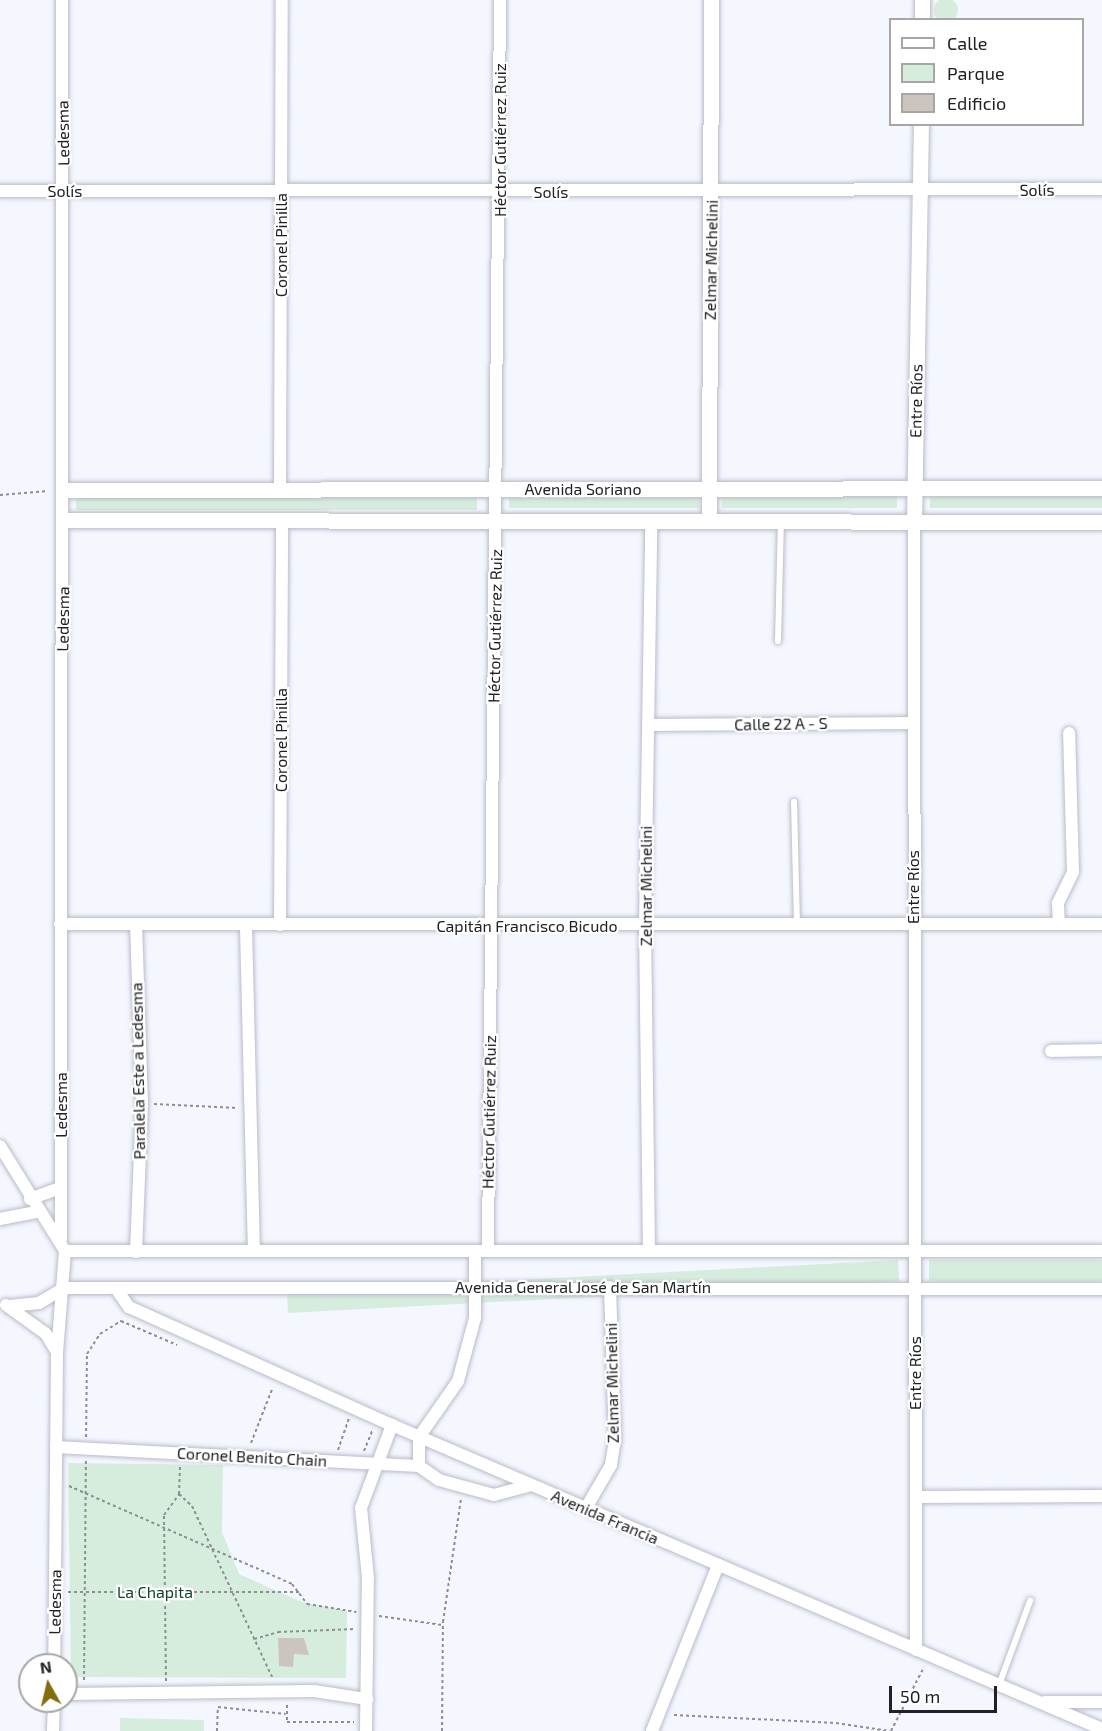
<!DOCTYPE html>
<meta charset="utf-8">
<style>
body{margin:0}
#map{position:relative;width:1102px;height:1731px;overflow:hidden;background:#f4f7ff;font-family:"Exo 2",sans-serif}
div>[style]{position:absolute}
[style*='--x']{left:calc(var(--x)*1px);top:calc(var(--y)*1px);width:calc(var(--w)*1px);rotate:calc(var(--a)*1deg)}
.green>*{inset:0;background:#d6edde;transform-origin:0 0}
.round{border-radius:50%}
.building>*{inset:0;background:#ccc5bd}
.path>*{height:2px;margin-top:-1px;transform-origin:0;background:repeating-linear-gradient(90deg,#8c8e94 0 3px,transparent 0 6px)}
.roads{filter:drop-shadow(0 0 2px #b9bcc5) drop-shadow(0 0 2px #b9bcc5)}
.service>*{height:6px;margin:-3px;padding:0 3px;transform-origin:3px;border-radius:3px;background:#fff}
.minor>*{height:12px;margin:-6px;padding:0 6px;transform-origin:6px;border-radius:6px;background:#fff}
.tertiary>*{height:15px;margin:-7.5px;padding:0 7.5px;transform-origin:7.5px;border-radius:7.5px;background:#fff}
span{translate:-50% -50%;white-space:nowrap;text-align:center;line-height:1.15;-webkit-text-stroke:4.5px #fff;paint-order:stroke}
.street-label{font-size:16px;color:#202124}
.park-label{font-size:16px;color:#0f442a}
.legend{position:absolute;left:889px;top:18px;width:195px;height:108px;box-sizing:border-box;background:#fff;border:2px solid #a6a6a7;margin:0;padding:8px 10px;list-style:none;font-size:18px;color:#202124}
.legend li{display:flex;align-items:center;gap:12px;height:30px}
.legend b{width:30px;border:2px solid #a6a6a7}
.north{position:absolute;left:18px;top:1653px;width:60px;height:60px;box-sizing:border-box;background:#fff;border:2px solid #a6a6a7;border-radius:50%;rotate:352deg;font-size:16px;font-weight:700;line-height:24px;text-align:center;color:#202124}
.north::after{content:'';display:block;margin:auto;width:21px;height:27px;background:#816f0d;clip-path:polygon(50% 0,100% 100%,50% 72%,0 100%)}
.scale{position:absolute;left:889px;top:1686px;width:108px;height:27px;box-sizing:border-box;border:3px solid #202124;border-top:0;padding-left:8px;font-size:18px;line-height:21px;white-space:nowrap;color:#202124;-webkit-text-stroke:4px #fff;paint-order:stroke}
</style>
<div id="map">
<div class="green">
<i class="round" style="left:934px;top:-2px;width:24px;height:24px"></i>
<i style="left:897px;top:495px;width:13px;height:175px;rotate:90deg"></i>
<i style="left:930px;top:495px;width:172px;height:13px"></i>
<i style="left:699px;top:496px;width:12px;height:190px;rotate:90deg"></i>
<i style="left:76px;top:497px;width:401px;height:13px"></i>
<i style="left:898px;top:1260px;width:21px;height:612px;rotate:87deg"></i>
<i style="left:929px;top:1260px;width:173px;height:21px"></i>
<i style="clip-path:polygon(68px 1463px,223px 1465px,222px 1532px,239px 1574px,302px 1602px,347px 1611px,346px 1678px,71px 1677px)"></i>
<i style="clip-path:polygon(120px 1718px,204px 1720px,204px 1731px,120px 1731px)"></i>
</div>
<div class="building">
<i style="clip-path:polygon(278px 1638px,304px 1638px,309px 1655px,294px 1654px,293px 1667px,279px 1666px)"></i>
</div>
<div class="path">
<i style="--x:0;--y:495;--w:48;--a:-4.8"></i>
<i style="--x:154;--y:1104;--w:84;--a:2.7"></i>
<i style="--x:86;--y:1437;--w:83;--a:-89.3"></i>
<i style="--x:87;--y:1354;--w:24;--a:-57"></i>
<i style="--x:100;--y:1334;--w:25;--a:-32"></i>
<i style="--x:121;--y:1321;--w:61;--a:23.2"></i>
<i style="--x:251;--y:1443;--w:60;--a:-68.6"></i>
<i style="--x:338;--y:1450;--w:34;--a:-71"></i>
<i style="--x:364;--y:1451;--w:22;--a:-68"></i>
<i style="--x:69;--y:1486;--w:244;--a:23.7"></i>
<i style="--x:292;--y:1584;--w:25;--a:53"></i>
<i style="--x:307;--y:1604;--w:50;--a:9.3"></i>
<i style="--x:179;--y:1494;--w:18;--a:43"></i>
<i style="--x:192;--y:1506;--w:189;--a:64.9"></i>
<i style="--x:68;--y:1592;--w:231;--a:0"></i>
<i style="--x:379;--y:1616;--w:64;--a:8.1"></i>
<i style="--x:254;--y:1639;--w:25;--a:-16"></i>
<i style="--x:278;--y:1632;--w:78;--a:-2.2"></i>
<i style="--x:84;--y:1680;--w:219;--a:-89.5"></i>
<i style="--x:166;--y:1681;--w:166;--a:-90.7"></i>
<i style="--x:164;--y:1515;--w:26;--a:-54"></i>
<i style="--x:179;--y:1494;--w:28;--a:-88"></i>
<i style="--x:287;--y:1705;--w:17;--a:90"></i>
<i style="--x:287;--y:1722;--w:67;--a:0"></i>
<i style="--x:674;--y:1715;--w:162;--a:2.8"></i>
<i style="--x:836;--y:1723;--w:54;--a:8.6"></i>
<i style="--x:217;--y:1731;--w:24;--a:-88"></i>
<i style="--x:218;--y:1707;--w:68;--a:5.9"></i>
<i style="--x:442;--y:1731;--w:109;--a:-89.5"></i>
<i style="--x:443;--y:1622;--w:124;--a:-81.7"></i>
<i style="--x:891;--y:1731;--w:72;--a:-62.7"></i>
</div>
<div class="roads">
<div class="service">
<i style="--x:778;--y:641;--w:120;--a:-88.6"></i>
<i style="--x:794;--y:802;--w:122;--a:88.6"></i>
<i style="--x:999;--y:1685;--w:90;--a:-69.7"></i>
</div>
<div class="minor">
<i style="--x:0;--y:191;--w:1102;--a:-0.1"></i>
<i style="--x:280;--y:490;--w:490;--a:-89.8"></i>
<i style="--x:914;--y:523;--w:1127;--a:89.9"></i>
<i style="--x:648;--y:725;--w:265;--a:-0.4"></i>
<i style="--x:60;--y:924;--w:1042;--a:0"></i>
<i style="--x:1059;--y:924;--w:21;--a:-93"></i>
<i style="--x:1058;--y:903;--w:34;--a:-64"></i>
<i style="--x:1073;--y:872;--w:139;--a:-91.6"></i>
<i style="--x:280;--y:925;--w:405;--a:-89.7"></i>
<i style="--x:246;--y:927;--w:324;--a:88.6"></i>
<i style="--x:1051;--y:1051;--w:51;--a:-1.1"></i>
<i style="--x:0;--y:1146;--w:123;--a:58.2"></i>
<i style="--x:65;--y:1251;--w:101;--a:94.5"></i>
<i style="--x:57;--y:1352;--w:313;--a:90.5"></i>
<i style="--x:30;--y:1199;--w:33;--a:-20"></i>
<i style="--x:0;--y:1219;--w:38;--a:-11"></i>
<i style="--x:61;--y:1239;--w:1239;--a:-89.95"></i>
<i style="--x:65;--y:1251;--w:1037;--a:0"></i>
<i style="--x:488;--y:1251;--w:1251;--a:-89.45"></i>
<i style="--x:649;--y:1251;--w:326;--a:-90.7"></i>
<i style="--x:645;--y:925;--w:403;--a:-89.1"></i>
<i style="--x:136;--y:1252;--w:148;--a:-87.7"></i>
<i style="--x:142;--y:1104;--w:179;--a:-91.9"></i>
<i style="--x:64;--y:1288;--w:1038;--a:0.06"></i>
<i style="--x:117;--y:1290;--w:21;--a:55"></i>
<i style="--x:129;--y:1307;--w:288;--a:24.2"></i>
<i style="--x:392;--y:1425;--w:772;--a:23.18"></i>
<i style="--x:6;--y:1305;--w:49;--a:35.9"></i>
<i style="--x:46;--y:1334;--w:21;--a:59"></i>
<i style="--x:10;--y:1306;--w:29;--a:-6"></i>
<i style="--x:39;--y:1303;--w:29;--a:-31"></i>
<i style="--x:56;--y:1447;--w:363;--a:3"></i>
<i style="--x:419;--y:1466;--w:29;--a:-90"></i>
<i style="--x:419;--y:1437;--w:68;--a:-55.1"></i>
<i style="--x:458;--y:1381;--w:65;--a:-74.9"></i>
<i style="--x:475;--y:1318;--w:67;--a:-90"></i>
<i style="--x:419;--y:1466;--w:24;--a:35"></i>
<i style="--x:439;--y:1480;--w:57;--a:15.3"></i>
<i style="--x:494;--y:1495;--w:39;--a:-15"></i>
<i style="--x:916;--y:1497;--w:186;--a:-0.3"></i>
<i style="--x:586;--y:1508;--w:50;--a:-59.8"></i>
<i style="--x:611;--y:1465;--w:26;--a:-81"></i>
<i style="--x:615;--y:1439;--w:152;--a:-91.9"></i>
<i style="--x:66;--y:1694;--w:248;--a:-0.7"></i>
<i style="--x:314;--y:1691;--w:54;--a:8.6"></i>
<i style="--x:1045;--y:1702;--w:57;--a:0"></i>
<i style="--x:53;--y:1731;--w:30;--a:-88"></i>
<i style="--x:366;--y:1731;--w:153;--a:-89.3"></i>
<i style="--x:368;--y:1578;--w:70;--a:-95.7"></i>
<i style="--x:361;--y:1508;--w:89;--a:-69.5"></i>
<i style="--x:652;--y:1731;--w:179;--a:-68.3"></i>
</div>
<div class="tertiary">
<i style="--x:922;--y:20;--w:20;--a:-90"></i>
<i style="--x:64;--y:490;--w:1038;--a:-0.11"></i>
<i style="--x:64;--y:520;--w:1038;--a:0.11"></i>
<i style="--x:709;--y:521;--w:521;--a:-89.78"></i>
<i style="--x:914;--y:523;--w:399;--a:-89"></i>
</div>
</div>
<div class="street-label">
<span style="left:63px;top:133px;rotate:-91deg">Ledesma</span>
<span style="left:500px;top:140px;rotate:-90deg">Héctor Gutiérrez Ruiz</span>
<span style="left:1037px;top:190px;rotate:-1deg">Solís</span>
<span style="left:65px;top:191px">Solís</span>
<span style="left:551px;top:192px">Solís</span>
<span style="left:281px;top:245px;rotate:-90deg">Coronel Pinilla</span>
<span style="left:711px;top:260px;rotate:-89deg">Zelmar Michelini</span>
<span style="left:916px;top:401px;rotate:-89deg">Entre Ríos</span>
<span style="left:583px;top:489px">Avenida Soriano</span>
<span style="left:63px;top:619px;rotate:-89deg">Ledesma</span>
<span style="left:495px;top:626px;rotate:-89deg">Héctor Gutiérrez Ruiz</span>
<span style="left:781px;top:724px;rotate:-1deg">Calle 22 A - S</span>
<span style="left:281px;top:740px;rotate:-90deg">Coronel Pinilla</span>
<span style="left:646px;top:886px;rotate:-90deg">Zelmar Michelini</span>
<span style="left:913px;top:887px;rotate:-90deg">Entre Ríos</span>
<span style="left:527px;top:926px">Capitán Francisco Bicudo</span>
<span style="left:138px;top:1071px;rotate:-91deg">Paralela Este a Ledesma</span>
<span style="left:61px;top:1105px;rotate:-90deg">Ledesma</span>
<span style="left:489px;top:1112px;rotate:-89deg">Héctor Gutiérrez Ruiz</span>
<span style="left:583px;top:1287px">Avenida General José de San Martín</span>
<span style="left:915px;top:1373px;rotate:-90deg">Entre Ríos</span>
<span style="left:612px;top:1383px;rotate:-91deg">Zelmar Michelini</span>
<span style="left:252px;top:1457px;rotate:3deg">Coronel Benito Chain</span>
<span style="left:605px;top:1517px;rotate:23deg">Avenida Francia</span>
<span style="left:55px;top:1602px;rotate:-89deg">Ledesma</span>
</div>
<div class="park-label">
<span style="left:155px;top:1592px">La Chapita</span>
</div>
<ul class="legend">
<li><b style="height:8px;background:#fff"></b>Calle</li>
<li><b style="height:16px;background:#d6edde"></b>Parque</li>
<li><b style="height:16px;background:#ccc5bd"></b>Edificio</li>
</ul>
<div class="north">N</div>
<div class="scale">50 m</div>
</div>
